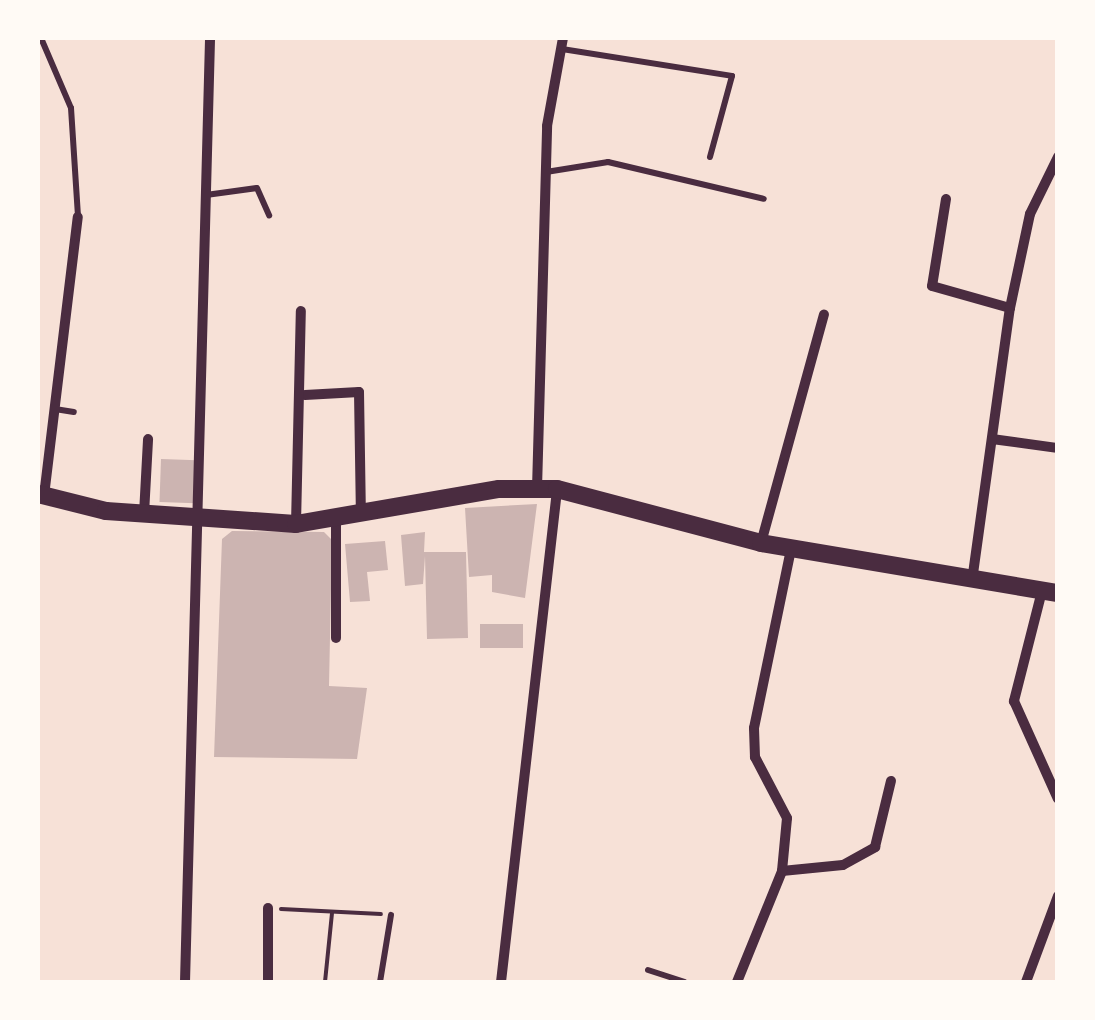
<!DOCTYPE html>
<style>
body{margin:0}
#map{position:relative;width:1095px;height:1020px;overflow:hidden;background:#f7e1d7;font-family:Ubuntu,sans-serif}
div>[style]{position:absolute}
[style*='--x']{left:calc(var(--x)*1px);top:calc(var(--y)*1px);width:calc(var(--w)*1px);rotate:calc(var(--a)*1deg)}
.building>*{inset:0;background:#ccb4b1;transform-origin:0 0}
.path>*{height:4px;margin:-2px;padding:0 2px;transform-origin:2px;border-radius:2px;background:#4a2c40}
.service>*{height:6px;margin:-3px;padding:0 3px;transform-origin:3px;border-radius:3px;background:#4a2c40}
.minor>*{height:10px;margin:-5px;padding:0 5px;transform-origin:5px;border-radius:5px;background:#4a2c40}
.primary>*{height:18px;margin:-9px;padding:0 9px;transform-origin:9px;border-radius:9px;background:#4a2c40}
span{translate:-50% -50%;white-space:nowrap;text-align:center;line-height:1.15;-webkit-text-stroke:10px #fffaf5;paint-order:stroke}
.frame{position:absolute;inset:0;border:40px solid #fffaf5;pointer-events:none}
</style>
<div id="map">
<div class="building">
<i style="left:161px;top:459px;width:36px;height:43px;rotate:2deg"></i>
<i style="clip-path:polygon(537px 504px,525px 598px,492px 592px,492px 575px,469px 577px,465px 508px)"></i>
<i style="clip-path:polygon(232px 531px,324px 532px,332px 540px,329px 686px,367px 688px,357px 759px,214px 757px,222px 539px)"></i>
<i style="clip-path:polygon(425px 532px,424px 552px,466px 552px,468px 638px,427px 639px,425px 556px,423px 584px,405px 586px,401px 535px)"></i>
<i style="clip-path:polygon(385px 541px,388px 570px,367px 572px,370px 601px,350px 602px,345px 544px)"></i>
<i style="left:480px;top:624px;width:43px;height:24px"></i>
</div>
<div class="path">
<i style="--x:281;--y:909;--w:100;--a:2.9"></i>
<i style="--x:325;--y:982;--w:69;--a:-84.2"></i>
</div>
<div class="service">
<i style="--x:41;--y:38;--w:76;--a:66.8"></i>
<i style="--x:71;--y:108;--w:109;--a:86.3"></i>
<i style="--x:562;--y:49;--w:172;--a:9"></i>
<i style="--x:732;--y:76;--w:84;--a:105.2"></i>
<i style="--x:546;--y:172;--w:63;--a:-9.2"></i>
<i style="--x:608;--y:162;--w:160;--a:13.3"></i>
<i style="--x:206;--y:195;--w:51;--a:-7.8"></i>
<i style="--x:257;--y:188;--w:30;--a:66"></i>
<i style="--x:55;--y:409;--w:19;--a:9"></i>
<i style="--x:648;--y:970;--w:38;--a:18"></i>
<i style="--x:380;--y:982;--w:68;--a:-80.7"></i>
</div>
<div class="minor">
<i style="--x:946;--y:199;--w:88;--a:99.1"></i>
<i style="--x:932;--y:286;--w:81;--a:15.8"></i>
<i style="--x:305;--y:395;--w:54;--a:-3.2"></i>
<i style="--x:359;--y:392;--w:121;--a:89.1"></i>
<i style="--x:992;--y:439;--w:67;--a:7.8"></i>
<i style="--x:537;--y:489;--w:363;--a:-88.4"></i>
<i style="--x:547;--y:126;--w:89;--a:-79.7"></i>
<i style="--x:44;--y:496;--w:281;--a:-83.1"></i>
<i style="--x:144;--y:514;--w:75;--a:-86.9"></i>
<i style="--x:296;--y:524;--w:213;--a:-88.7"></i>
<i style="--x:761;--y:543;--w:237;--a:-74.6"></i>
<i style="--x:972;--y:581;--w:276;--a:-82.1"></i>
<i style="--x:1010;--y:308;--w:96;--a:-78"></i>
<i style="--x:1030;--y:214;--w:64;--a:-63.8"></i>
<i style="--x:1042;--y:591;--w:114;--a:104.3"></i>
<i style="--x:1014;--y:701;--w:107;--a:65.8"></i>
<i style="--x:336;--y:638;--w:121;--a:-90"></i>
<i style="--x:782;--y:871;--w:61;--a:-5.6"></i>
<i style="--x:843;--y:865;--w:37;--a:-29"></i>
<i style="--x:875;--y:847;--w:68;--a:-76.4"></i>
<i style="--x:268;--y:908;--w:74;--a:90"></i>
<i style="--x:185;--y:982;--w:944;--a:-88.48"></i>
<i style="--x:501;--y:982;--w:496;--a:-83.5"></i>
<i style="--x:737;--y:982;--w:120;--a:-67.9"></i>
<i style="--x:782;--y:871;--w:53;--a:-84.6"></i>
<i style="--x:787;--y:818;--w:69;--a:-117.7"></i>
<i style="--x:755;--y:757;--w:29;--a:-92"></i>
<i style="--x:754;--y:728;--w:183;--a:-78.3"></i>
<i style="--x:1026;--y:982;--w:92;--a:-69.6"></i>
</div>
<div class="primary">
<i style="--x:38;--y:494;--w:70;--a:14"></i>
<i style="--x:106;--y:511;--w:190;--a:3.9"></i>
<i style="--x:296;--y:524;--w:206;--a:-9.8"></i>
<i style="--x:499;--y:489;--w:58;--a:0"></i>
<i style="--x:557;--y:489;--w:211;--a:14.8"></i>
<i style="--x:761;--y:543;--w:301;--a:9.6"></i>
</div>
<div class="frame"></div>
</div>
